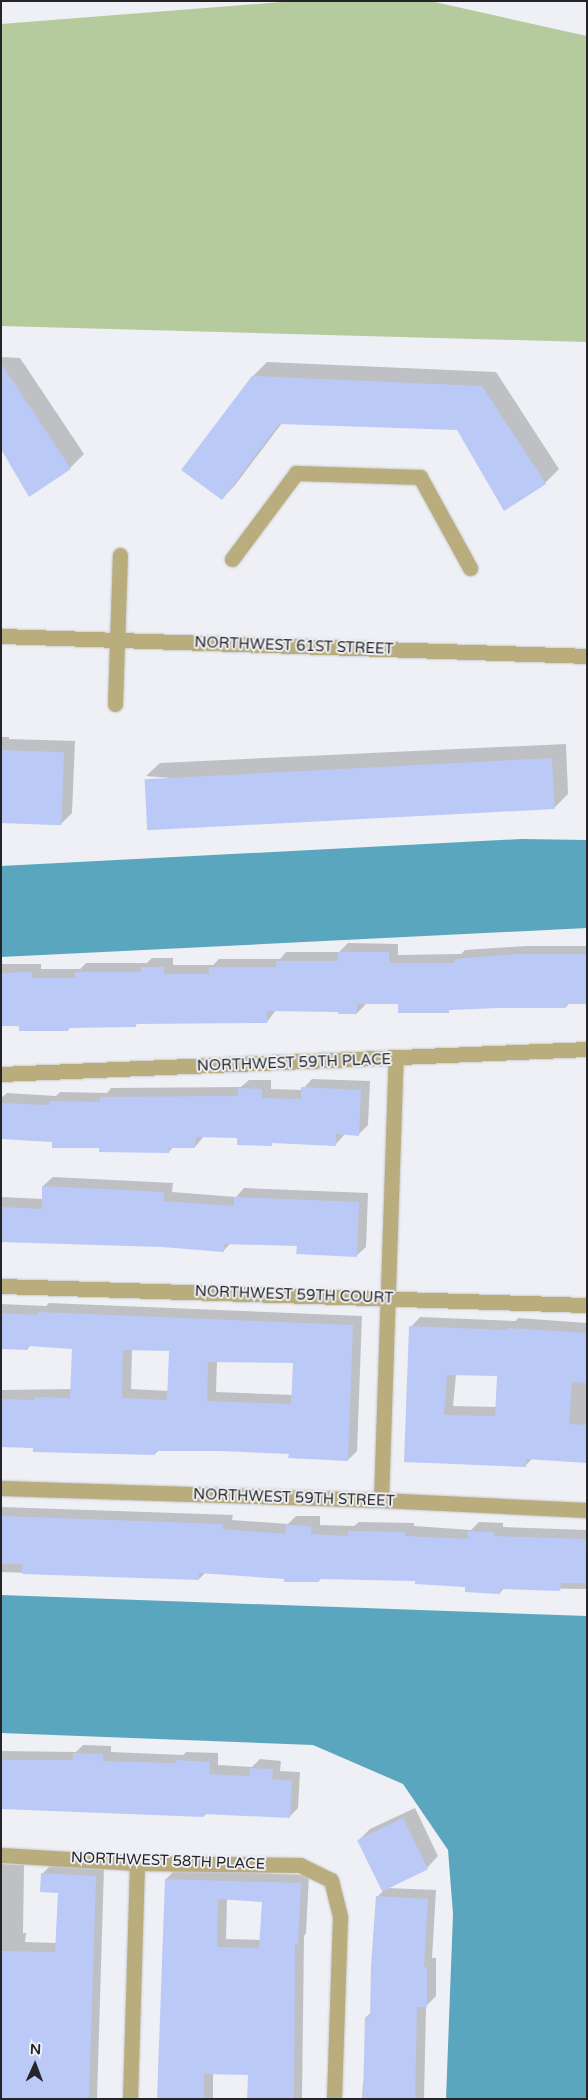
<!DOCTYPE html>
<style>
body{margin:0}
#map{position:relative;width:588px;height:2100px;overflow:hidden;background:#eef0f5;font-family:"Varela Round",sans-serif}
div>[style]{position:absolute}
[style*='--x']{left:calc(var(--x)*1px);top:calc(var(--y)*1px);width:calc(var(--w)*1px);rotate:calc(var(--a)*1deg)}
.green>*{inset:0;background:#b5cb9e}
.water>*{inset:0;background:#5ba6bf}
.shadow>*{inset:0;background:#0003}
.building>*{inset:0;background:#bbc9f7;transform-origin:0 0}
.roads{filter:drop-shadow(0 0 1px #cacbd0) drop-shadow(0 0 1px #cacbd0)}
.minor>*{height:15px;margin:-7.5px;padding:0 7.5px;transform-origin:7.5px;border-radius:7.5px;background:#b9ad7e}
span{translate:-50% -50%;white-space:nowrap;text-align:center;line-height:1.15;-webkit-text-stroke:4px #eef0f5;paint-order:stroke}
.street-label{font-size:15px;color:#252527}
.frame{position:absolute;inset:0;border:2px solid #252527;pointer-events:none}
.north{position:absolute;left:10px;top:2040px;width:50px;height:50px;-webkit-text-stroke:4px #eef0f5;paint-order:stroke;rotate:2deg;font-size:14px;font-weight:700;line-height:20px;text-align:center;color:#252527}
.north::after{content:'';display:block;margin:auto;width:18px;height:22px;background:#252527;clip-path:polygon(50% 0,100% 100%,50% 72%,0 100%)}
</style>
<div id="map">
<div class="green">
<i style="clip-path:polygon(294px 1px,430px 1px,587px 36px,587px 342px,1px 326px,1px 24px)"></i>
</div>
<div class="water">
<i style="clip-path:polygon(522px 839px,587px 840px,587px 928px,1px 957px,1px 866px)"></i>
<i style="clip-path:polygon(1px 1595px,587px 1616px,587px 2099px,446px 2099px,453px 1914px,448px 1850px,403px 1784px,313px 1745px,1px 1733px)"></i>
</div>
<div class="shadow">
<i style="clip-path:polygon(1px 357px,20px 358px,84px 454px,70px 468px,1px 446px)"></i>
<i style="clip-path:polygon(267px 362px,496px 372px,559px 469px,545px 483px,458px 429px,282px 423px,235px 485px,222px 499px,253px 376px)"></i>
<i style="clip-path:polygon(1px 737px,9px 737px,9px 739px,75px 741px,72px 813px,61px 824px,1px 822px)"></i>
<i style="clip-path:polygon(566px 744px,568px 794px,554px 808px,146px 776px,160px 763px)"></i>
<i style="clip-path:polygon(348px 943px,398px 944px,398px 955px,461px 954px,465px 950px,527px 946px,587px 946px,587px 1003px,570px 1002px,566px 1007px,498px 1007px,450px 1009px,448px 1011px,400px 1003px,366px 1004px,357px 1013px,339px 1010px,276px 1010px,267px 1022px,139px 1022px,135px 1026px,71px 1026px,68px 1030px,1px 1025px,1px 964px,41px 964px,41px 969px,80px 969px,86px 963px,147px 963px,152px 958px,173px 958px,173px 965px,213px 965px,219px 959px,280px 959px,286px 952px,339px 952px)"></i>
<i style="clip-path:polygon(312px 1079px,370px 1081px,368px 1125px,359px 1134px,345px 1134px,335px 1145px,273px 1142px,271px 1144px,238px 1137px,204px 1136px,195px 1147px,174px 1146px,169px 1152px,101px 1147px,53px 1140px,1px 1138px,1px 1098px,7px 1093px,56px 1096px,60px 1092px,107px 1093px,111px 1088px,241px 1087px,249px 1080px,271px 1080px,271px 1089px,302px 1090px)"></i>
<i style="clip-path:polygon(53px 1177px,173px 1183px,172px 1192px,236px 1197px,244px 1188px,368px 1193px,366px 1247px,356px 1256px,298px 1244px,232px 1242px,223px 1251px,162px 1246px,1px 1241px,1px 1197px,43px 1199px,43px 1186px)"></i>
<i style="clip-path:polygon(evenodd,49px 1303px,362px 1316px,357px 1451px,348px 1460px,290px 1453px,221px 1450px,159px 1450px,155px 1454px,1px 1446px,1px 1390px,72px 1389px,73px 1348px,31px 1345px,27px 1349px,1px 1348px,1px 1304px,46px 1306px,49px 1303px,132px 1349px,170px 1350px,169px 1391px,131px 1389px,132px 1349px,49px 1303px,217px 1361px,294px 1362px,293px 1395px,216px 1392px,217px 1361px)"></i>
<i style="clip-path:polygon(evenodd,420px 1317px,516px 1321px,518px 1318px,587px 1323px,587px 1461px,533px 1458px,526px 1465px,405px 1461px,411px 1327px,420px 1317px,456px 1374px,499px 1375px,497px 1407px,453px 1406px,456px 1374px)"></i>
<i style="clip-path:polygon(1px 1507px,233px 1515px,232px 1520px,288px 1524px,296px 1516px,320px 1516px,320px 1525px,354px 1526px,359px 1522px,414px 1523px,414px 1526px,471px 1530px,479px 1522px,503px 1523px,503px 1527px,587px 1530px,587px 1589px,504px 1588px,500px 1593px,417px 1579px,322px 1577px,319px 1581px,206px 1572px,199px 1579px,1px 1572px)"></i>
<i style="clip-path:polygon(83px 1745px,111px 1746px,111px 1752px,183px 1755px,186px 1752px,218px 1753px,218px 1765px,252px 1767px,260px 1759px,281px 1761px,280px 1771px,300px 1772px,298px 1808px,289px 1817px,207px 1813px,204px 1816px,1px 1808px,1px 1751px,76px 1752px)"></i>
<i style="clip-path:polygon(415px 1808px,438px 1856px,427px 1868px,359px 1840px,370px 1829px)"></i>
<i style="clip-path:polygon(1px 1864px,24px 1865px,23px 1933px,26px 1933px,25px 1942px,56px 1943px,59px 1892px,43px 1873px,52px 1864px,104px 1867px,97px 2099px,1px 2099px)"></i>
<i style="clip-path:polygon(evenodd,175px 1870px,309px 1875px,306px 1933px,304px 1936px,302px 2099px,248px 2099px,249px 2073px,213px 2073px,213px 2099px,159px 2099px,166px 1879px,175px 1870px,227px 1898px,263px 1900px,261px 1940px,226px 1939px,227px 1898px)"></i>
<i style="clip-path:polygon(386px 1888px,436px 1890px,432px 1958px,436px 1958px,436px 1996px,426px 2006px,424px 2099px,362px 2099px,363px 2082px,365px 2080px,366px 2017px,372px 2012px,377px 1897px)"></i>
</div>
<div class="building">
<i style="clip-path:polygon(1px 363px,71px 469px,29px 497px,1px 449px)"></i>
<i style="clip-path:polygon(252px 376px,482px 386px,546px 484px,504px 511px,457px 430px,279px 424px,222px 500px,181px 470px)"></i>
<i style="left:1px;top:750px;width:63px;height:73px;rotate:2deg"></i>
<i style="left:552px;top:758px;width:51px;height:408px;rotate:87deg"></i>
<i style="clip-path:polygon(338px 952px,389px 952px,389px 963px,455px 963px,455px 959px,517px 954px,587px 954px,587px 1004px,566px 1004px,566px 1008px,498px 1008px,449px 1010px,449px 1013px,398px 1013px,398px 1004px,357px 1004px,357px 1014px,338px 1014px,338px 1012px,267px 1011px,267px 1023px,136px 1024px,136px 1027px,69px 1028px,68px 1031px,19px 1031px,19px 1026px,1px 1026px,1px 973px,32px 972px,32px 978px,75px 978px,75px 972px,141px 972px,141px 967px,164px 967px,164px 974px,209px 974px,209px 967px,276px 967px,276px 961px,338px 961px)"></i>
<i style="clip-path:polygon(301px 1087px,361px 1090px,359px 1136px,336px 1134px,336px 1146px,272px 1143px,272px 1146px,237px 1145px,237px 1138px,196px 1137px,195px 1148px,169px 1148px,169px 1153px,99px 1152px,99px 1148px,52px 1148px,52px 1142px,1px 1139px,1px 1103px,49px 1105px,49px 1101px,100px 1102px,100px 1097px,238px 1096px,238px 1088px,262px 1089px,262px 1098px,301px 1099px)"></i>
<i style="clip-path:polygon(42px 1186px,164px 1192px,164px 1201px,234px 1206px,234px 1197px,359px 1202px,357px 1257px,296px 1254px,297px 1246px,224px 1244px,224px 1252px,162px 1247px,1px 1242px,1px 1207px,42px 1209px)"></i>
<i style="clip-path:polygon(evenodd,38px 1312px,353px 1325px,348px 1461px,288px 1458px,289px 1454px,221px 1451px,155px 1451px,155px 1455px,33px 1452px,33px 1448px,1px 1447px,1px 1399px,35px 1400px,35px 1397px,70px 1398px,72px 1349px,28px 1346px,28px 1350px,1px 1349px,1px 1313px,38px 1315px,38px 1312px,123px 1350px,169px 1351px,167px 1398px,165px 1400px,122px 1398px,123px 1350px,38px 1312px,208px 1362px,293px 1363px,291px 1404px,207px 1401px,208px 1362px)"></i>
<i style="clip-path:polygon(evenodd,409px 1326px,507px 1330px,507px 1328px,587px 1333px,587px 1383px,572px 1382px,569px 1424px,587px 1425px,587px 1463px,526px 1459px,526px 1467px,404px 1462px,409px 1326px,447px 1375px,497px 1376px,495px 1416px,444px 1415px,447px 1375px)"></i>
<i style="clip-path:polygon(1px 1516px,223px 1524px,223px 1529px,285px 1534px,286px 1525px,311px 1526px,311px 1534px,348px 1536px,348px 1531px,405px 1532px,405px 1536px,468px 1539px,468px 1531px,494px 1532px,494px 1536px,586px 1539px,585px 1583px,561px 1583px,560px 1591px,500px 1589px,500px 1594px,465px 1592px,465px 1587px,415px 1584px,415px 1581px,319px 1579px,319px 1582px,284px 1582px,284px 1579px,199px 1573px,199px 1580px,22px 1574px,22px 1564px,1px 1564px)"></i>
<i style="clip-path:polygon(73px 1753px,103px 1754px,103px 1761px,176px 1763px,176px 1760px,210px 1762px,209px 1774px,249px 1776px,250px 1768px,273px 1769px,272px 1779px,292px 1781px,290px 1818px,204px 1814px,204px 1817px,1px 1809px,1px 1760px,73px 1760px)"></i>
<i style="left:403px;top:1818px;width:57px;height:51px;rotate:64deg"></i>
<i style="clip-path:polygon(41px 1873px,96px 1876px,89px 2099px,1px 2099px,1px 1951px,55px 1952px,58px 1893px,40px 1892px)"></i>
<i style="clip-path:polygon(evenodd,165px 1879px,301px 1883px,298px 1944px,295px 1944px,294px 2099px,247px 2099px,248px 2075px,204px 2074px,204px 2099px,157px 2099px,165px 1879px,218px 1899px,262px 1902px,259px 1948px,217px 1947px,218px 1899px)"></i>
<i style="clip-path:polygon(376px 1896px,428px 1899px,424px 1967px,427px 1967px,427px 2007px,417px 2007px,415px 2099px,363px 2099px,365px 2017px,370px 2017px,371px 1966px)"></i>
</div>
<div class="roads">
<div class="minor">
<i style="--x:232;--y:559;--w:107;--a:-53.3"></i>
<i style="--x:296;--y:473;--w:124;--a:1.8"></i>
<i style="--x:420;--y:477;--w:104;--a:61.2"></i>
<i style="--x:1;--y:636;--w:586;--a:1.95"></i>
<i style="--x:115;--y:704;--w:149;--a:-88.1"></i>
<i style="--x:1;--y:1074;--w:587;--a:-2.44"></i>
<i style="--x:1;--y:1286;--w:586;--a:1.86"></i>
<i style="--x:1;--y:1488;--w:380;--a:1.8"></i>
<i style="--x:381;--y:1500;--w:206;--a:2.8"></i>
<i style="--x:381;--y:1500;--w:441;--a:-88.1"></i>
<i style="--x:1;--y:1855;--w:136;--a:3.4"></i>
<i style="--x:137;--y:1863;--w:163;--a:0.7"></i>
<i style="--x:300;--y:1865;--w:34;--a:26"></i>
<i style="--x:331;--y:1880;--w:38;--a:76"></i>
<i style="--x:340;--y:1917;--w:182;--a:91.9"></i>
<i style="--x:130;--y:2099;--w:236;--a:-88.3"></i>
</div>
</div>
<div class="street-label">
<span style="left:294px;top:646px;rotate:2deg">NORTHWEST 61ST STREET</span>
<span style="left:294px;top:1063px;rotate:-2deg">NORTHWEST 59TH PLACE</span>
<span style="left:294px;top:1295px;rotate:2deg">NORTHWEST 59TH COURT</span>
<span style="left:294px;top:1498px;rotate:2deg">NORTHWEST 59TH STREET</span>
<span style="left:168px;top:1861px;rotate:2deg">NORTHWEST 58TH PLACE</span>
</div>
<div class="frame"></div>
<div class="north">N</div>
</div>
